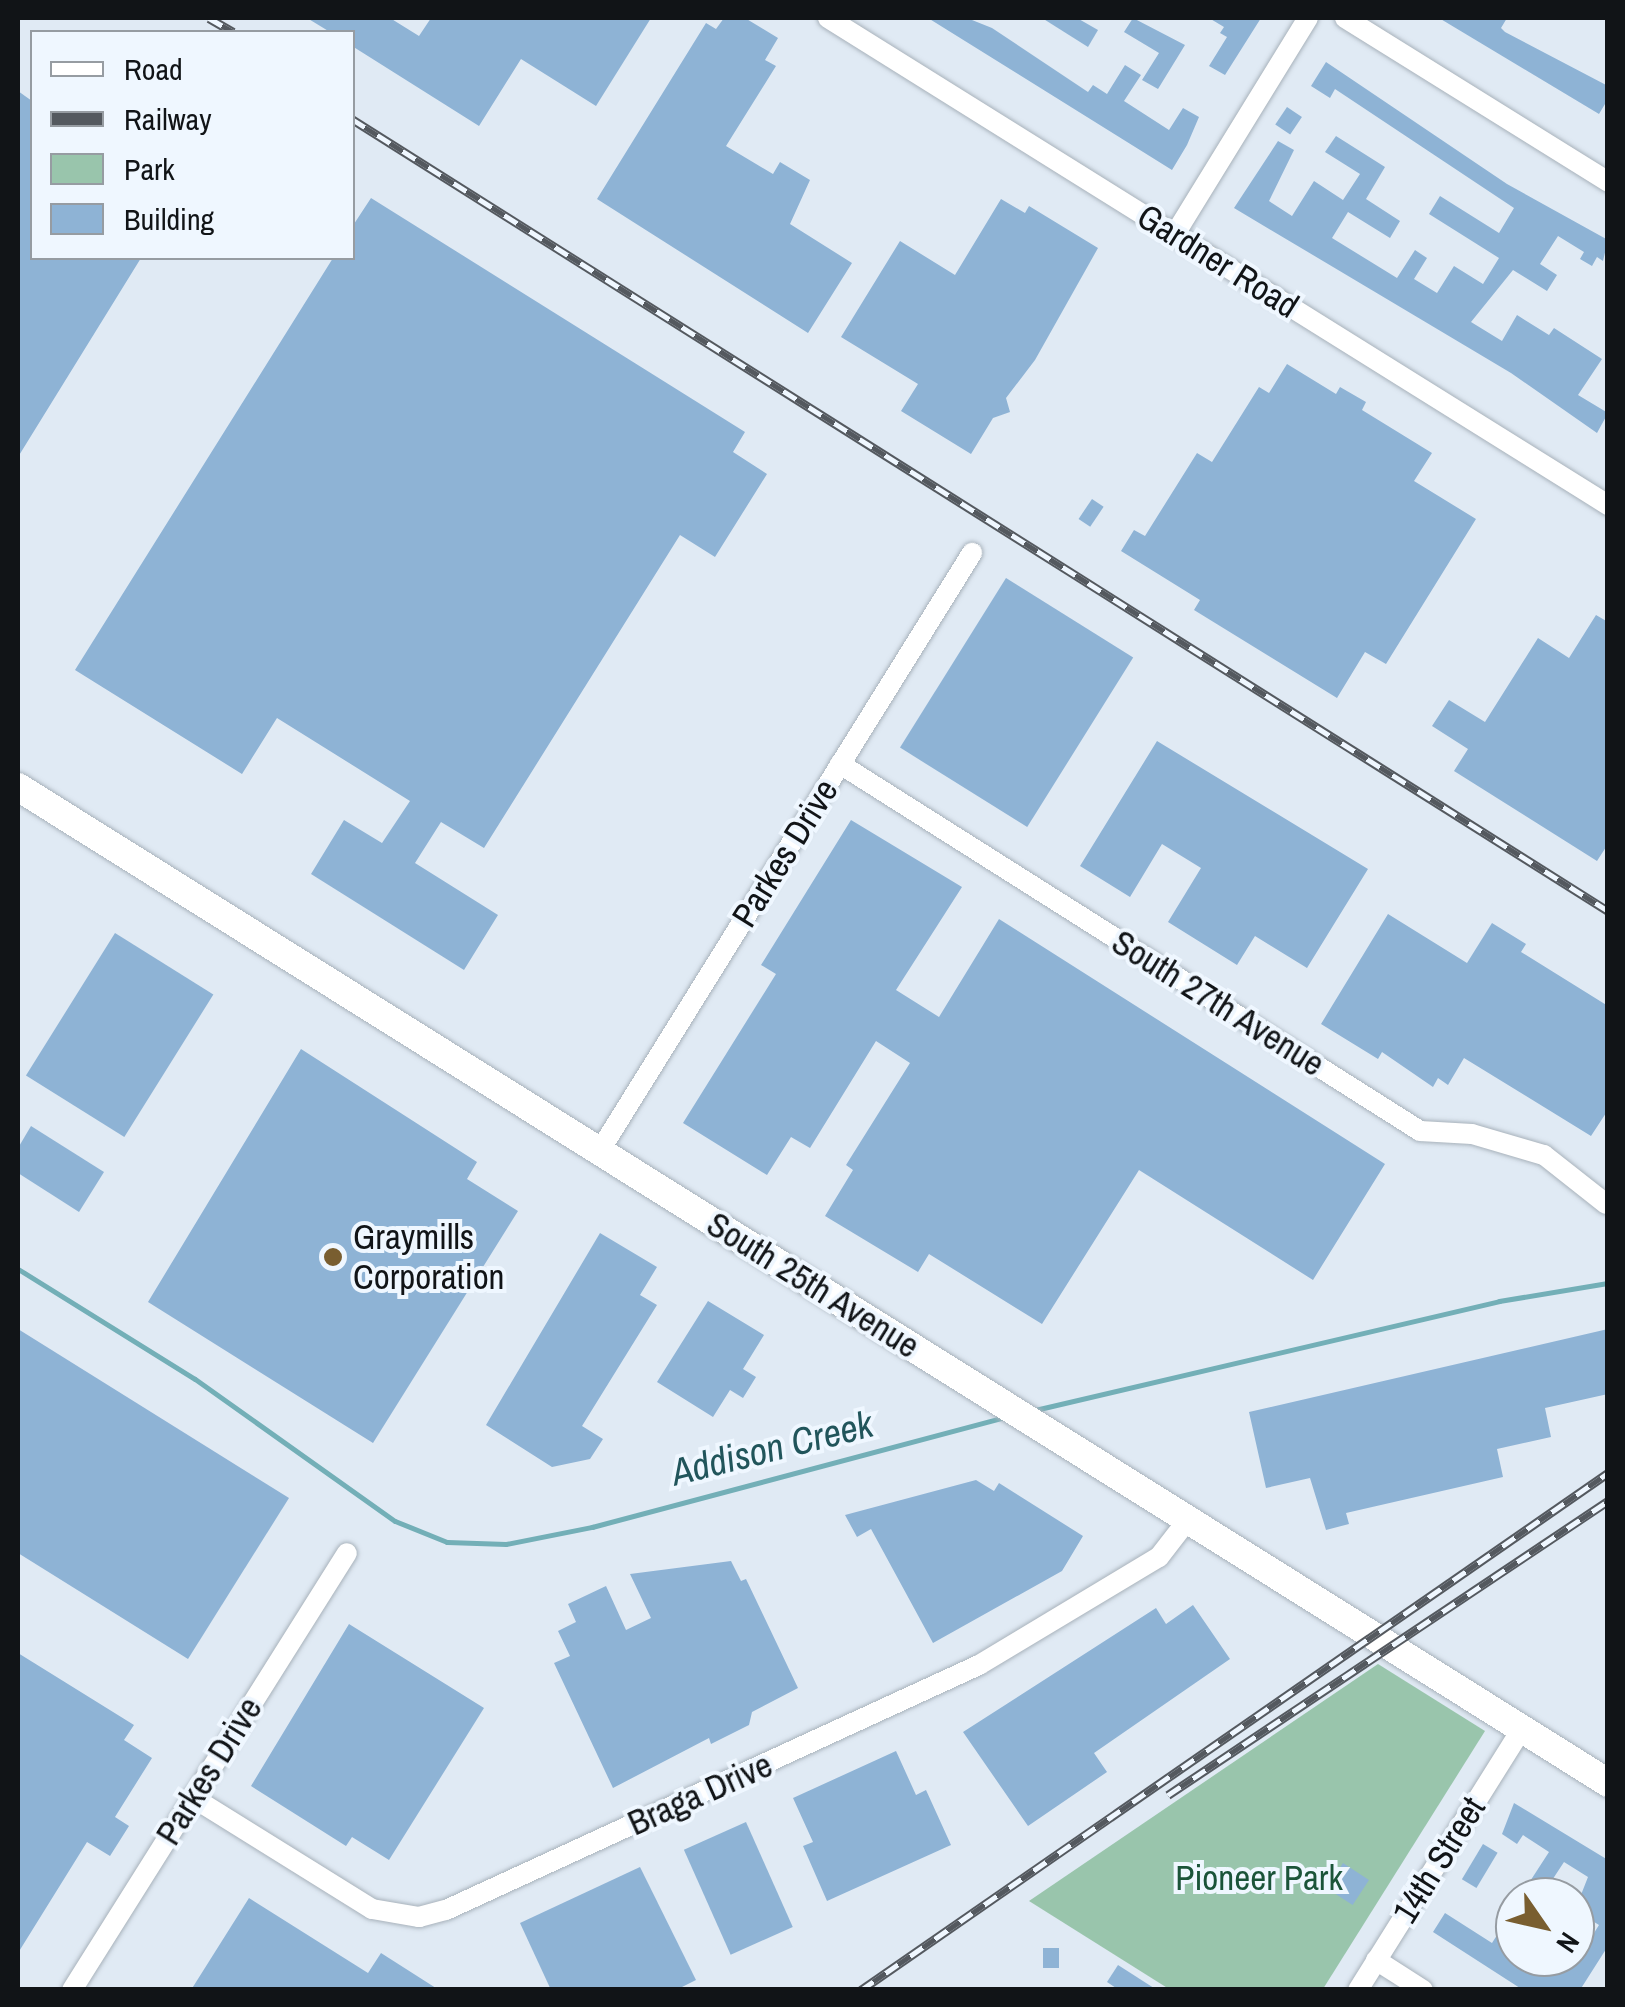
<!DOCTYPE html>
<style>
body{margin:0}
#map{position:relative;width:1625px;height:2007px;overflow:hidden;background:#e0eaf4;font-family:"Archivo Narrow",sans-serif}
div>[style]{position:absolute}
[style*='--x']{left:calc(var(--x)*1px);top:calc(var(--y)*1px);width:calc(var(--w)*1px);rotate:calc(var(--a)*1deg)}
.green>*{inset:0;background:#99c5ac}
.stream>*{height:5px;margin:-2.5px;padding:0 2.5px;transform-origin:2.5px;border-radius:2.5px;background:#73afb7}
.building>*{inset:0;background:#8eb3d5;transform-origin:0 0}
.roads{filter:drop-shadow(0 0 2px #a8b2bb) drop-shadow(0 0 2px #a8b2bb)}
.minor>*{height:20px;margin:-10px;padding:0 10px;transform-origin:10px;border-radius:10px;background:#fff}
.secondary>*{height:28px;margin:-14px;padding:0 14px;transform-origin:14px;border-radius:14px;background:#fff}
.rail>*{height:9px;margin-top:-4.5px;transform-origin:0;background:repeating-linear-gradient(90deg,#eff7ff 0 15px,#54595f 0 30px);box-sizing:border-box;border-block:2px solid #54595f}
.dots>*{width:28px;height:28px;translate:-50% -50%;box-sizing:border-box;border:5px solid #eff7ff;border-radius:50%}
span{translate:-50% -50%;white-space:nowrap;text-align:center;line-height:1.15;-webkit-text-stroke:8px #eff7ff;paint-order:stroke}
.street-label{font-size:35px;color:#111417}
.poi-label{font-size:35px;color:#111417}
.left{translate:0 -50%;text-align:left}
.park-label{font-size:35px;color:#1b5439}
.water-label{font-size:38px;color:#21555b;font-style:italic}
.frame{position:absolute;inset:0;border:20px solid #111417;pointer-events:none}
.legend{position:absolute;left:30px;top:30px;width:325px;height:230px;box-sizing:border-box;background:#eff7ff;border:2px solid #969ca2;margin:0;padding:12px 18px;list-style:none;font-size:30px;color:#111417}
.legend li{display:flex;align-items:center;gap:20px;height:50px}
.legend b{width:50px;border:2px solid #969ca2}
.north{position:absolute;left:1495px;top:1877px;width:100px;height:100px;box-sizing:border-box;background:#eff7ff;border:2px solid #969ca2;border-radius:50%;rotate:124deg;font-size:28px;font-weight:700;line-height:40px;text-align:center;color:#111417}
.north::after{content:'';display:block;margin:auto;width:35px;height:45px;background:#795e30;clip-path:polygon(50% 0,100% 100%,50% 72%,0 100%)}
</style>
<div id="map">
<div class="green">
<i style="clip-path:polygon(1378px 1664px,1485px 1731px,1323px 1989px,1169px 1989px,1029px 1901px)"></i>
</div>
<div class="stream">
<i style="--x:18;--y:1269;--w:208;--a:31.9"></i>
<i style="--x:195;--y:1379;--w:245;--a:35.4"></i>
<i style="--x:395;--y:1521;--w:56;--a:22"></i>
<i style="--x:447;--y:1542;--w:59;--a:1.9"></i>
<i style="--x:506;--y:1544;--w:88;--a:-11.2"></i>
<i style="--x:592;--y:1527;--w:427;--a:-14.9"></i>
<i style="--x:1035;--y:1410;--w:477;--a:-13.2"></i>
<i style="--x:1499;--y:1301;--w:110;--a:-9.4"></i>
</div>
<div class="building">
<i style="clip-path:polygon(307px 18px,390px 18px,419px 36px,431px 18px,651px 18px,596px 106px,521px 59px,479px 126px,352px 46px,352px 32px,330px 32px)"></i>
<i style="clip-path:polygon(724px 18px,745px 18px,778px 38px,765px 60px,776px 66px,726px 146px,773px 174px,780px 162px,810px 180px,790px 224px,852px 263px,808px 333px,597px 199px,706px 23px,716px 29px)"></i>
<i style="clip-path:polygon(928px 18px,967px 18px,992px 28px,1088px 92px,1093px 85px,1107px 94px,1125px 65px,1141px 75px,1124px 101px,1169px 130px,1183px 108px,1199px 117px,1187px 145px,1172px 170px)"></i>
<i style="clip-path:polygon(1042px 18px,1077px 18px,1098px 30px,1088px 47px)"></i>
<i style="clip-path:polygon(1133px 18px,1185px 45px,1158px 89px,1142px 80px,1159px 53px,1124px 32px)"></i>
<i style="clip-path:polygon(1209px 18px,1261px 18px,1225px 75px,1209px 66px,1227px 37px,1220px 33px,1224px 27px)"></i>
<i style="clip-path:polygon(1439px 18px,1507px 18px,1501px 28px,1505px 32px,1608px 86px,1608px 99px,1599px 114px)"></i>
<i style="clip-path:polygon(1326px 62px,1507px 184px,1608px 240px,1603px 261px,1597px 257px,1592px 266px,1580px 259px,1584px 252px,1558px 236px,1540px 264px,1557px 275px,1547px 291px,1513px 270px,1471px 322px,1502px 341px,1517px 315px,1549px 335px,1554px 328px,1602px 359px,1578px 395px,1608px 413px,1597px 433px,1511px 373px,1234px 208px,1278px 141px,1294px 150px,1269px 201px,1292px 216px,1314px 181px,1343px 200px,1360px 174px,1325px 152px,1336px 136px,1385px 167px,1366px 199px,1400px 221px,1390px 238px,1348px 212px,1332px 238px,1397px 278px,1415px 250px,1427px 258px,1414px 279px,1437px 293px,1454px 266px,1483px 284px,1499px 258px,1429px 214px,1440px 196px,1499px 233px,1514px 208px,1335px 89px,1330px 98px,1311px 86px)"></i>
<i style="clip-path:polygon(18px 91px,32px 101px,32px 258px,141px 258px,18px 457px)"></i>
<i style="left:1287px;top:107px;width:18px;height:21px;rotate:34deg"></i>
<i style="clip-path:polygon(371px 198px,745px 432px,733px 452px,767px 474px,715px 557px,680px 535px,484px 848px,441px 822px,415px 863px,498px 915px,464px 970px,311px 874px,344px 820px,382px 843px,410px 801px,277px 718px,242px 774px,75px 670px,333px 258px,352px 258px,352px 227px)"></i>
<i style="clip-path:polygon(1001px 199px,1025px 213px,1029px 206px,1098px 248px,1035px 360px,1006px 398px,1010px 412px,993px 418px,971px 454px,901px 411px,918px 384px,841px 337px,900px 241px,955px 275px)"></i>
<i style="clip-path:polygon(1287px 364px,1336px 394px,1340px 387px,1366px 402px,1362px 410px,1432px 453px,1414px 481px,1476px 519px,1386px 664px,1365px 652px,1337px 698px,1194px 610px,1200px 600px,1121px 551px,1134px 530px,1145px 536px,1197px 453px,1212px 462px,1259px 387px,1269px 393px)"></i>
<i style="left:1092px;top:499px;width:14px;height:24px;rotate:34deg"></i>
<i style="left:1006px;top:578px;width:150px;height:200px;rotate:32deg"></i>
<i style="clip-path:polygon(1596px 615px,1608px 622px,1608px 844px,1597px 861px,1454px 771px,1468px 749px,1432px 726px,1449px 700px,1485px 722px,1538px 638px,1569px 658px)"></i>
<i style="clip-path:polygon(1157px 741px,1368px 869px,1307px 968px,1255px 936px,1237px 965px,1168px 922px,1201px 868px,1162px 844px,1130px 897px,1080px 866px)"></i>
<i style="clip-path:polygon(851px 820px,962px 887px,896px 990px,939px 1017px,999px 919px,1385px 1164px,1313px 1280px,1139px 1170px,1042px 1324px,929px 1254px,918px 1272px,825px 1216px,853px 1170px,846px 1165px,910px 1063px,876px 1041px,810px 1148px,791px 1137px,767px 1175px,683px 1123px,776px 974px,761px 965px)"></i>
<i style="clip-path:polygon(1388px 914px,1467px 963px,1492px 923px,1526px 944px,1521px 952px,1608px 1006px,1608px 1110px,1591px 1136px,1464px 1058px,1448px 1085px,1438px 1078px,1433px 1087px,1382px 1052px,1378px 1059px,1321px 1024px)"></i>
<i style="left:115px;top:933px;width:116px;height:168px;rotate:32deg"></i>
<i style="clip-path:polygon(301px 1049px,477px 1162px,467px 1179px,518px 1211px,373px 1443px,148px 1302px)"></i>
<i style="clip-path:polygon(31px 1126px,104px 1172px,79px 1212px,18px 1173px,18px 1148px)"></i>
<i style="clip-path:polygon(600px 1233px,657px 1267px,640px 1295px,657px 1305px,582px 1426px,603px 1439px,590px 1459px,552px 1467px,486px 1425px)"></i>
<i style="clip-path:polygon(708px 1301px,764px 1335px,743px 1369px,756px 1377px,743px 1398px,730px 1390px,713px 1417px,657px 1382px)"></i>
<i style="clip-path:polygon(18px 1329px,289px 1498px,188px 1659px,18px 1553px)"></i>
<i style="clip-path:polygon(1608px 1329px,1608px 1394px,1545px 1408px,1551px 1437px,1497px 1449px,1503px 1477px,1346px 1513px,1349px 1524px,1326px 1530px,1310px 1478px,1266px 1488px,1249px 1412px)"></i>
<i style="clip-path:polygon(976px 1480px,994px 1491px,999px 1483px,1083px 1536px,1062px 1571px,933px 1643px,871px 1529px,857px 1537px,845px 1515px)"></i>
<i style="clip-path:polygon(731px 1561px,741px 1581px,746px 1579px,798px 1688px,752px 1712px,749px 1725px,711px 1744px,709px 1738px,613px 1788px,554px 1663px,570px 1656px,558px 1631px,576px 1622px,568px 1604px,606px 1586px,626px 1630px,651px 1618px,630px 1574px)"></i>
<i style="clip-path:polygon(1193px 1605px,1230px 1659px,1094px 1753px,1107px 1772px,1028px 1826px,963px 1732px,1156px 1608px,1166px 1624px)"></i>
<i style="clip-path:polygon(349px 1624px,484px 1708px,389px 1860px,352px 1837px,346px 1846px,251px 1786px)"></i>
<i style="clip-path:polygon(18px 1653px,134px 1725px,124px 1740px,152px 1758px,115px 1817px,129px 1826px,110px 1856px,87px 1842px,18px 1953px)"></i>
<i style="clip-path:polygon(896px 1751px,916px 1795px,926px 1790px,951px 1845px,827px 1901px,803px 1846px,813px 1842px,793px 1798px)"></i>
<i style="clip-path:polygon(1514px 1803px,1608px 1860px,1608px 1946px,1580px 1990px,1523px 1990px,1433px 1932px,1445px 1913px,1492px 1943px,1515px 1907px,1515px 1957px,1579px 1957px,1599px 1925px,1575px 1910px,1588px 1877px,1564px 1862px,1541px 1897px,1525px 1889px,1549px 1852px,1523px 1835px,1517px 1844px,1502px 1834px)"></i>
<i style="left:746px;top:1822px;width:115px;height:68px;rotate:66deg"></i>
<i style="left:1483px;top:1844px;width:17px;height:41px;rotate:31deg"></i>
<i style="left:1343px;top:1863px;width:31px;height:30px;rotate:33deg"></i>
<i style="clip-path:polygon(640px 1867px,696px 1980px,676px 1990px,551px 1990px,520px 1923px)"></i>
<i style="clip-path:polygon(249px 1898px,368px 1973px,381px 1953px,439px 1990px,191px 1990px)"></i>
<i style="left:1043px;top:1948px;width:16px;height:20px"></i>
<i style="clip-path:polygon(1118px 1965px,1157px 1990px,1119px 1990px,1107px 1982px)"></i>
</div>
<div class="roads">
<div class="minor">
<i style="--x:828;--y:18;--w:920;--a:31.98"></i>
<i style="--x:1345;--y:18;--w:310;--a:31.9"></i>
<i style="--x:1175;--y:234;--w:254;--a:-58.4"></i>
<i style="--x:840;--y:764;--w:686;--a:32.32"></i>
<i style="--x:1420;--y:1131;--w:52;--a:3.3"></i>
<i style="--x:1472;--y:1134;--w:75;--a:16.3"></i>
<i style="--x:1544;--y:1155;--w:79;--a:38.3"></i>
<i style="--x:599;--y:1152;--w:706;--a:-58.09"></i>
<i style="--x:192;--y:1797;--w:212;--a:31.9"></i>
<i style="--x:372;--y:1909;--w:48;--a:9.7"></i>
<i style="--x:419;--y:1917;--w:28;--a:-15"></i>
<i style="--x:446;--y:1910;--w:587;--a:-24.69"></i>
<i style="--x:979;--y:1665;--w:210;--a:-31"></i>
<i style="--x:1159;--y:1557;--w:51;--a:-52.2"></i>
<i style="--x:1376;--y:1960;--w:56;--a:32.6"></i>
<i style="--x:72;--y:1990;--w:516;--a:-57.82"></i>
<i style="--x:1358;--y:1990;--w:307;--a:-57.9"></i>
</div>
<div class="secondary">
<i style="--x:18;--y:787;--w:1876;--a:32.06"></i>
</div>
</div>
<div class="rail">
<i style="--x:209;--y:18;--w:28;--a:30"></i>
<i style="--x:352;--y:119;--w:1485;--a:32.23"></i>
<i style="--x:1168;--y:1795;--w:529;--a:-33.75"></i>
<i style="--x:861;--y:1990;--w:908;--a:-34.69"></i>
</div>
<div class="dots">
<i style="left:333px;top:1257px;background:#795e30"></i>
</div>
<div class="street-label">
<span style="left:1218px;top:261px;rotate:32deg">Gardner Road</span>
<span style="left:785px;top:853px;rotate:-58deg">Parkes Drive</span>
<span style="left:1218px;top:1003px;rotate:32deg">South 27th Avenue</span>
<span style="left:813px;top:1285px;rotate:32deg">South 25th Avenue</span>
<span style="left:209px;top:1771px;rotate:-58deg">Parkes Drive</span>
<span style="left:700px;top:1794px;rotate:-24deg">Braga Drive</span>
<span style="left:1439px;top:1860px;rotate:-58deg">14th Street</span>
</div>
<div class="poi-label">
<span class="left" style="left:353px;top:1257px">Graymills<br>Corporation</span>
</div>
<div class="park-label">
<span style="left:1259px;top:1878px">Pioneer Park</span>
</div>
<div class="water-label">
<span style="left:772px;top:1448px;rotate:-14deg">Addison Creek</span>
</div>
<div class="frame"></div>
<ul class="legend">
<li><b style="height:12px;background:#fff"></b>Road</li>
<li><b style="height:12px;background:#54595f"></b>Railway</li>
<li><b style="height:28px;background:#99c5ac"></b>Park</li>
<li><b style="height:28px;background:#8eb3d5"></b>Building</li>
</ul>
<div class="north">N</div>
</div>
